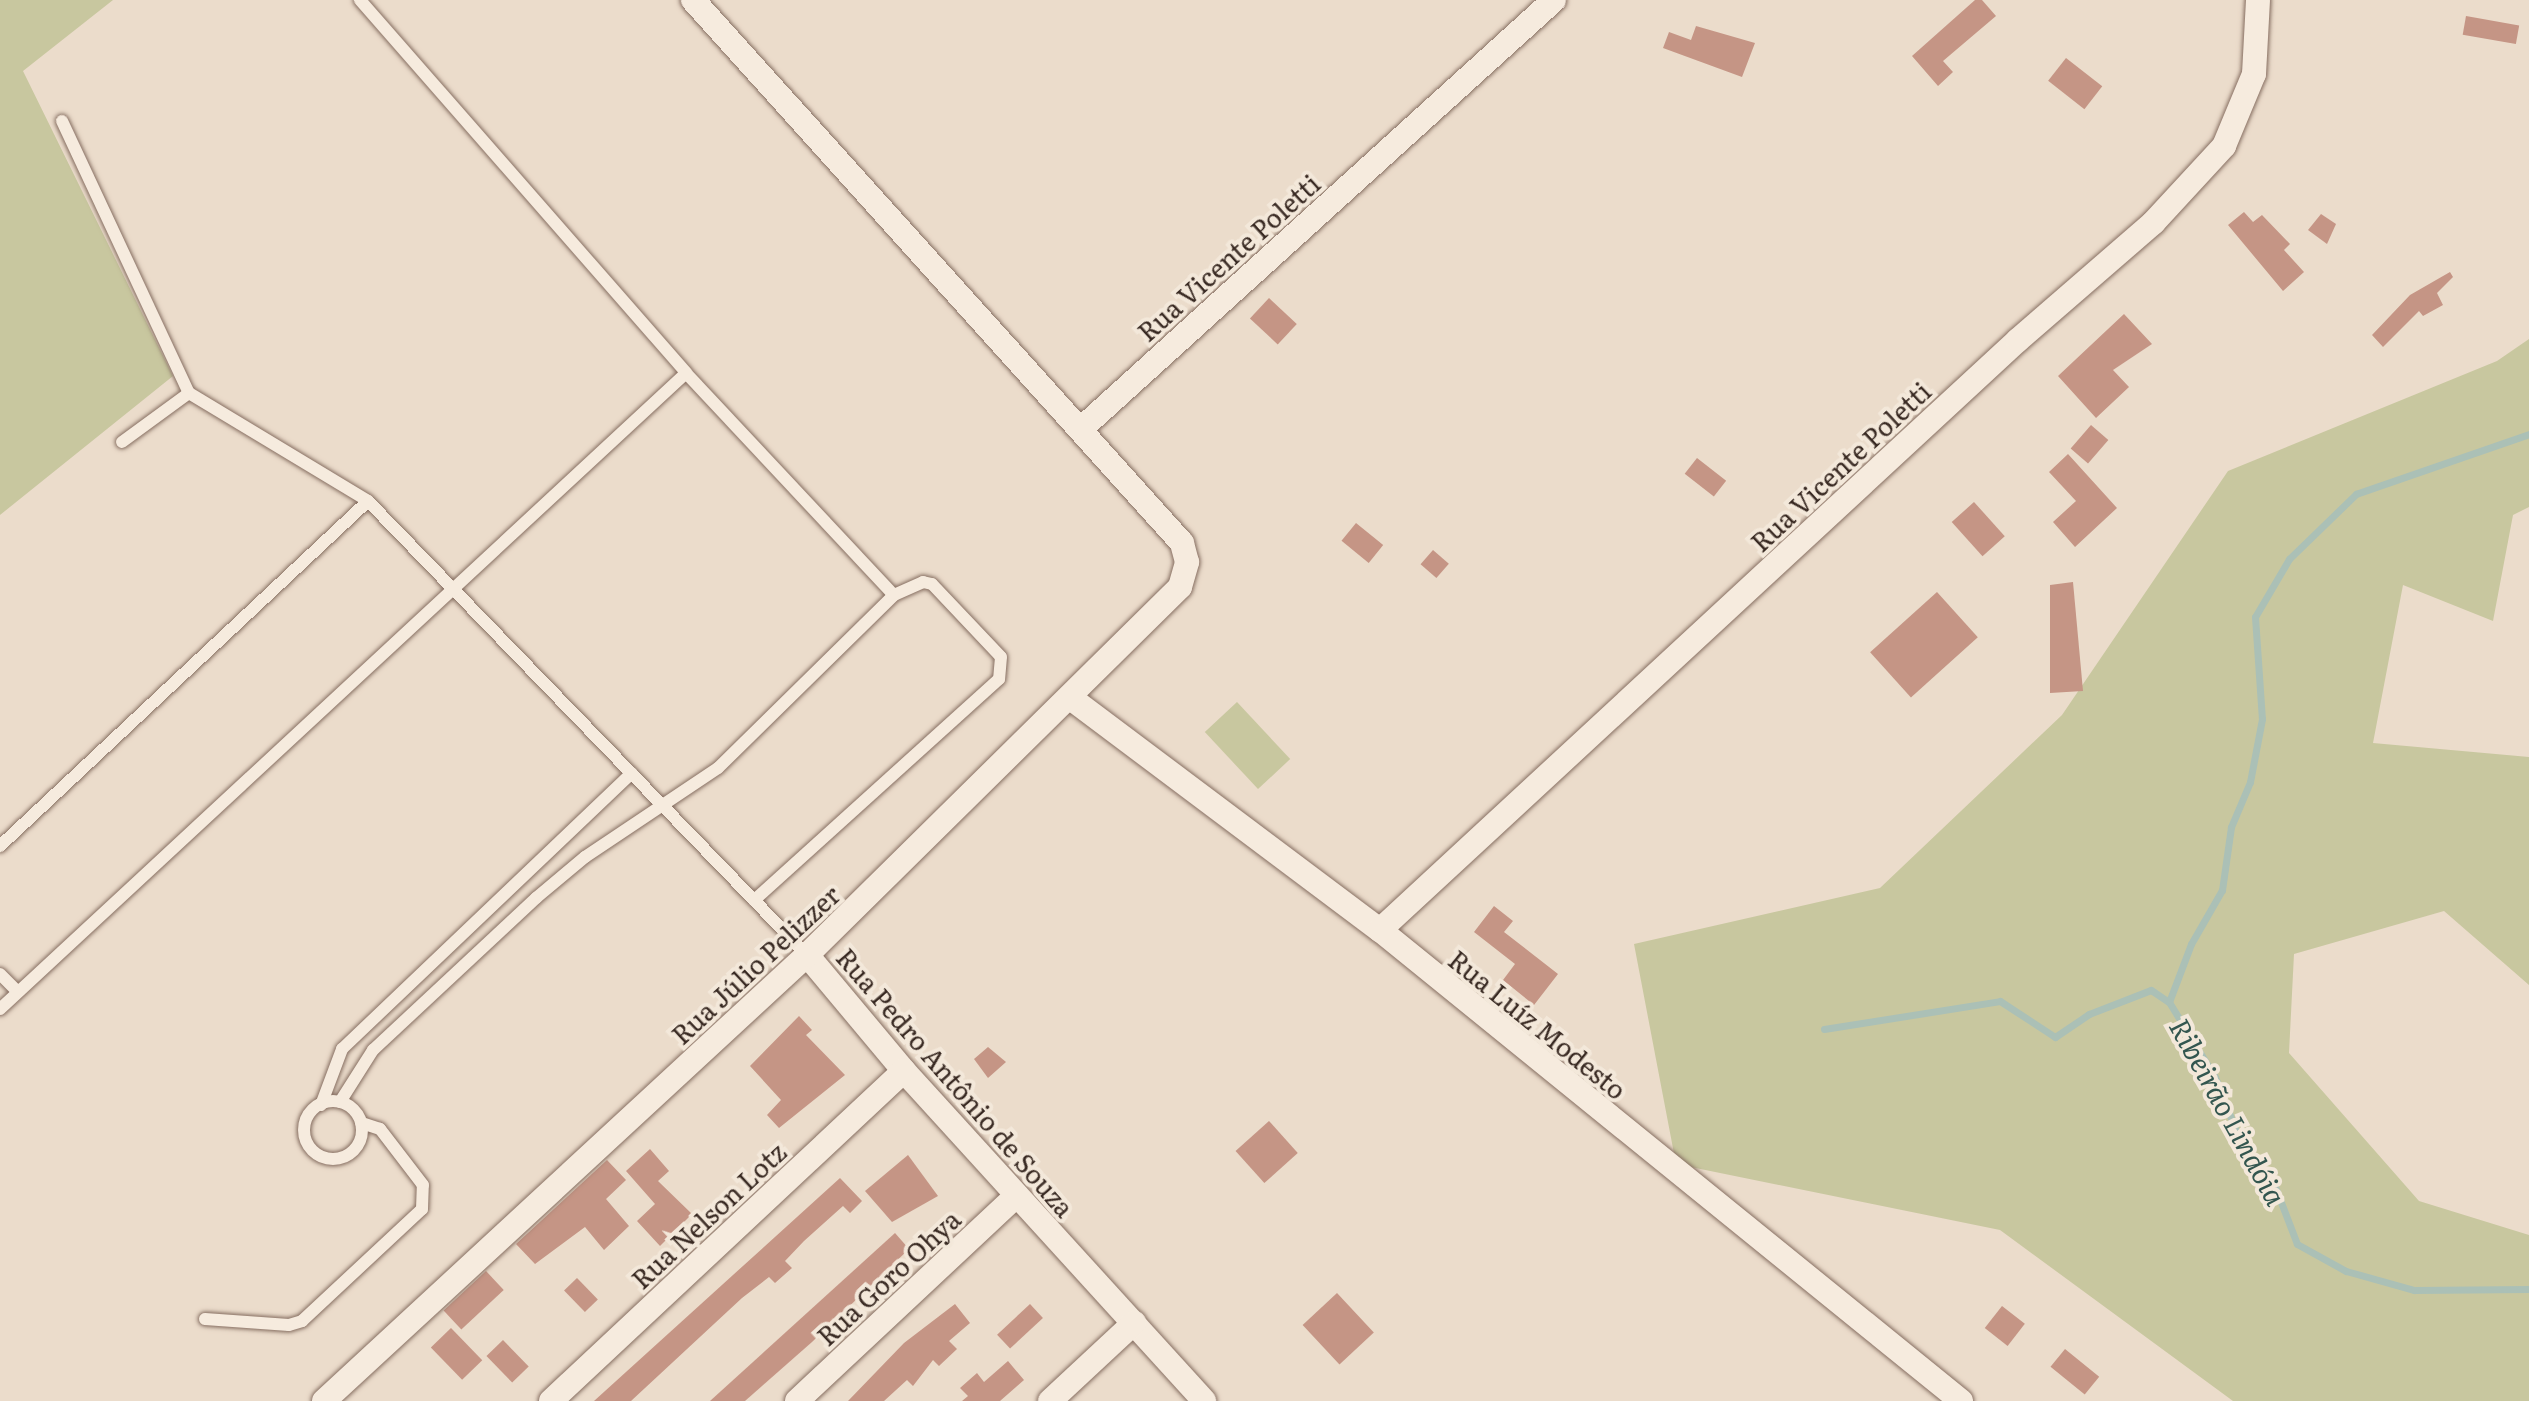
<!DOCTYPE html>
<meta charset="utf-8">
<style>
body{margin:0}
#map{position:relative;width:2529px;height:1401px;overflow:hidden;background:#ebdccb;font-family:Literata,serif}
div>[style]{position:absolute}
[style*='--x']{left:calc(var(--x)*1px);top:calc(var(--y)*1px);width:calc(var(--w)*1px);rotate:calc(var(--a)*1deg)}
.green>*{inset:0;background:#c8c79f;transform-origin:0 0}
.stream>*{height:7px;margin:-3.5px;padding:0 3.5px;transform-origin:3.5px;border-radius:3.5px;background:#abc0b6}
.building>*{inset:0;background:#c59585;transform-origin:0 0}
.roads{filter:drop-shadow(0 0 2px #866e61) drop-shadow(0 0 2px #866e61)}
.service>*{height:12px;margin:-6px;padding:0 6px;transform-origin:6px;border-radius:6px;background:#f6ebde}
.service>.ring{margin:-6px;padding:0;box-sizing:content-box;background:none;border:12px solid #f6ebde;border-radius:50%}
.minor>*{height:24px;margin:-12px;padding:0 12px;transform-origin:12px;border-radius:12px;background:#f6ebde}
span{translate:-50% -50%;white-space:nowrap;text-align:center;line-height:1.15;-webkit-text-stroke:8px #f3e8da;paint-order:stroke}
.street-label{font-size:26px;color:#382922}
.water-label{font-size:28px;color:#33564f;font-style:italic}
</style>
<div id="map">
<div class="green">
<i style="clip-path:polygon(0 0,113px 0,23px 71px,173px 376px,0 515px)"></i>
<i style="clip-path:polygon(2529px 339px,2529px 507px,2513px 515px,2493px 621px,2403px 585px,2373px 743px,2529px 757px,2529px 985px,2444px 911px,2294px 954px,2289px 1053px,2419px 1201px,2529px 1235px,2529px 1401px,2233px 1401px,2000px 1230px,1676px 1164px,1634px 944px,1880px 888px,2062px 715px,2228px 471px,2497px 361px)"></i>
<i style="left:1237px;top:702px;width:78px;height:44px;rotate:47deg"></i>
</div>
<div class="stream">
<i style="--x:2529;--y:434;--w:183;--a:160.9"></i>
<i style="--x:2356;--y:494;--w:93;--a:135.9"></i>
<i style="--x:2289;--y:559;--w:67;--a:120.4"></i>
<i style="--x:2255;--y:617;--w:102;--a:86.1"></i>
<i style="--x:2262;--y:719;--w:64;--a:100.8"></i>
<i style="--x:2250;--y:782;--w:49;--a:112.9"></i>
<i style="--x:2231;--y:827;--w:64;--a:98.1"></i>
<i style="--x:2222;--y:890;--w:62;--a:119.9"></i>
<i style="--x:2191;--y:944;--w:62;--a:110.8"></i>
<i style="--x:2169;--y:1002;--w:88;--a:58.5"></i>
<i style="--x:2215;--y:1077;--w:72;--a:68.8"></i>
<i style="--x:2241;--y:1144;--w:52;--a:50.5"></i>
<i style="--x:2274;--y:1184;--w:64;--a:69"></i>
<i style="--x:2297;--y:1244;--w:56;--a:28.9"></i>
<i style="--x:2346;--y:1271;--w:71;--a:15.6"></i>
<i style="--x:2414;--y:1290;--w:115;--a:-0.5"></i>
<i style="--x:1824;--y:1029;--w:178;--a:-9"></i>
<i style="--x:2000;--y:1001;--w:66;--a:33.2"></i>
<i style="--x:2055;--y:1037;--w:41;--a:-34.1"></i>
<i style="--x:2089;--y:1014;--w:66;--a:-21.2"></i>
<i style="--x:2151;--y:990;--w:22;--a:34"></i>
</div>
<div class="building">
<i style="clip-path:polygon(1975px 0,1982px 0,1996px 16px,1943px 61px,1953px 72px,1938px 86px,1912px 56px)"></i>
<i style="left:2466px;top:16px;width:54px;height:19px;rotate:10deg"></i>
<i style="clip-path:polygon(1696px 26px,1755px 43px,1742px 77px,1663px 48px,1669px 32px,1691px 40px)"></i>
<i style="left:2066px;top:58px;width:46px;height:29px;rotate:38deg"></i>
<i style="clip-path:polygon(2244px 212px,2253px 222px,2262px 215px,2290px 244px,2284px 250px,2304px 272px,2283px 291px,2228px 225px)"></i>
<i style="clip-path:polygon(2321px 214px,2336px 224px,2327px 244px,2308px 230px)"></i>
<i style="clip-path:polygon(2450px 272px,2453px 277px,2437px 293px,2443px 305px,2423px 316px,2419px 311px,2383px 347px,2372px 335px,2410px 295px)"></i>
<i style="left:1269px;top:298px;width:38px;height:28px;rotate:43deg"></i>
<i style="clip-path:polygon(2124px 314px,2152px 344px,2113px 370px,2129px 387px,2096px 418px,2058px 376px)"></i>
<i style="left:2091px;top:425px;width:23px;height:31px;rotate:41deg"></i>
<i style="clip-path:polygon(2068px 454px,2117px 508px,2075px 547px,2053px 522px,2076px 501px,2049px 472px)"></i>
<i style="left:1697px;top:458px;width:37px;height:20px;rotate:38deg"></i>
<i style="left:1974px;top:502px;width:46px;height:30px;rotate:48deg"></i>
<i style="left:1356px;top:523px;width:35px;height:23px;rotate:39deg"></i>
<i style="left:1433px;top:550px;width:21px;height:19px;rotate:41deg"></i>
<i style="clip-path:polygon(2073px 582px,2083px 691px,2050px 693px,2050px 585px)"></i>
<i style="left:1937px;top:592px;width:61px;height:90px;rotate:48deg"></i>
<i style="clip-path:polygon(1494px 906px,1513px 921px,1504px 932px,1558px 974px,1534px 1005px,1503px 980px,1515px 964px,1474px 932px)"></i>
<i style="clip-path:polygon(799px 1016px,812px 1030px,806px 1035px,845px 1075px,779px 1128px,767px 1115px,781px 1100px,750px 1066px)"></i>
<i style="clip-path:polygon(988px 1047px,1006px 1062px,988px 1078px,974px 1059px)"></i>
<i style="left:1269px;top:1121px;width:43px;height:45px;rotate:48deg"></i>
<i style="clip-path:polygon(650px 1149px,669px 1171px,658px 1181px,692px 1214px,660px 1246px,637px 1221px,655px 1204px,626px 1171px)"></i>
<i style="clip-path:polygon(908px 1155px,938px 1196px,892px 1222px,865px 1191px)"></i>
<i style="clip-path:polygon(607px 1160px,626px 1180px,606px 1199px,629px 1226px,604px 1250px,585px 1227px,535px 1264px,516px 1244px)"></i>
<i style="clip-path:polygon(840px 1178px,862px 1201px,850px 1213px,843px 1206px,804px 1241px,785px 1261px,792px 1268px,775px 1283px,769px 1277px,742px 1298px,631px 1401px,594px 1401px)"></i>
<i style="clip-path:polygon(895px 1233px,909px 1249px,812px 1342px,745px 1401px,710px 1401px)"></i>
<i style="left:486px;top:1271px;width:26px;height:58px;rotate:47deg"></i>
<i style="left:577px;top:1278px;width:30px;height:18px;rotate:46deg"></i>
<i style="left:1337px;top:1293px;width:54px;height:47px;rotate:47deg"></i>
<i style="clip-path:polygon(955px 1304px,970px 1323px,949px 1341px,957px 1349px,939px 1366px,933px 1360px,913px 1386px,907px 1380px,884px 1401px,848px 1401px,904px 1343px)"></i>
<i style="left:1030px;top:1304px;width:19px;height:45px;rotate:47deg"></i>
<i style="left:2002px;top:1306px;width:29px;height:28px;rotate:38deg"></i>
<i style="left:451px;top:1328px;width:45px;height:28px;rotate:46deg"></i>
<i style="left:503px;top:1340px;width:37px;height:23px;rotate:46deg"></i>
<i style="left:2065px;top:1349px;width:44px;height:23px;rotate:39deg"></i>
<i style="clip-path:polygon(1008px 1361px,1024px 1380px,1000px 1401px,962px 1401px,968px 1396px,960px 1388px,977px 1373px,984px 1382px)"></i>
</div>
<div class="roads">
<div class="service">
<i style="--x:360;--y:0;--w:495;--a:48.8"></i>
<i style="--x:686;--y:373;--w:304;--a:46.9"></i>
<i style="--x:62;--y:121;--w:300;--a:65"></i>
<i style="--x:189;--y:393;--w:209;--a:31.1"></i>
<i style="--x:368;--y:501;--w:632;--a:45.96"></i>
<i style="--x:122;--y:442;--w:83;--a:-36.2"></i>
<i style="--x:0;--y:846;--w:504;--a:-43.15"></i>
<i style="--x:0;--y:974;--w:25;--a:45"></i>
<i style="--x:0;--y:1009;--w:935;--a:-42.83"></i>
<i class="ring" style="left:304px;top:1101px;width:46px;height:46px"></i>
<i style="--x:340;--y:1102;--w:62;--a:-57.6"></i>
<i style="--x:373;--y:1050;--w:223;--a:-43"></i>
<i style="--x:536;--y:898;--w:64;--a:-39.9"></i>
<i style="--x:585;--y:857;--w:160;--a:-33.8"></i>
<i style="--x:718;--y:768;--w:247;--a:-44.5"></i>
<i style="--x:894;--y:595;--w:32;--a:-24"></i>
<i style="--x:923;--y:582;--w:9;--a:13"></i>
<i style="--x:932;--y:584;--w:100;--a:46.6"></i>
<i style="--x:1001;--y:657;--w:22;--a:95"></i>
<i style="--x:999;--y:679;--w:330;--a:137.9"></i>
<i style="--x:321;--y:1105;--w:60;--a:-69.4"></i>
<i style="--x:342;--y:1049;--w:400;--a:-43.6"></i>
<i style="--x:205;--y:1319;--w:84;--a:4.1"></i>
<i style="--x:289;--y:1325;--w:14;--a:-17"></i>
<i style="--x:302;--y:1321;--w:164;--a:-43"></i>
<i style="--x:422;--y:1209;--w:24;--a:-88"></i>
<i style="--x:423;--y:1185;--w:71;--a:-127.5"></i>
<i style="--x:380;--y:1129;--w:20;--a:-162"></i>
</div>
<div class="minor">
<i style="--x:1082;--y:428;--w:637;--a:-42.2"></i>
<i style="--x:1072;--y:699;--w:385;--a:36.9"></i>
<i style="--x:1380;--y:930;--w:748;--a:39.03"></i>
<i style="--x:1380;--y:930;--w:869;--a:-42.76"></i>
<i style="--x:2018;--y:340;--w:179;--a:-40.9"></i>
<i style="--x:2153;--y:223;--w:105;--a:-47.3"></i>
<i style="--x:2224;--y:146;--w:78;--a:-67.4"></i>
<i style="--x:2254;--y:74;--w:74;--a:-86.9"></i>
<i style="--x:807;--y:955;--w:151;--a:50.1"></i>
<i style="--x:904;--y:1071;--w:446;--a:47.7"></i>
<i style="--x:324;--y:1401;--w:657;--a:-42.72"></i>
<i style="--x:807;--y:955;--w:524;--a:-44.61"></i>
<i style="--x:1180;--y:587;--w:26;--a:-74"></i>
<i style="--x:1187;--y:562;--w:20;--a:-105"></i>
<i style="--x:1182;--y:543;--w:731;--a:-132"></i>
<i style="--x:551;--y:1401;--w:483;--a:-43.1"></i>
<i style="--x:797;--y:1401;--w:301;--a:-43.1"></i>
<i style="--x:1050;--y:1401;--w:115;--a:-42.9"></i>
</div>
</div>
<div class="street-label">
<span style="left:1228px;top:257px;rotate:-42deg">Rua Vicente Poletti</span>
<span style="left:1840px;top:466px;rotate:-43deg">Rua Vicente Poletti</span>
<span style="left:755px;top:964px;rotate:-43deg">Rua Júlio Pelizzer</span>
<span style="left:1538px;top:1024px;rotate:39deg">Rua Luíz Modesto</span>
<span style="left:956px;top:1082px;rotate:49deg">Rua Pedro Antônio de Souza</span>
<span style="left:708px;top:1215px;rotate:-43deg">Rua Nelson Lotz</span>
<span style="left:888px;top:1277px;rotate:-43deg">Rua Goro Ohya</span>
</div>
<div class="water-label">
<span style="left:2229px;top:1111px;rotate:61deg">Ribeirão Lindóia</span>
</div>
</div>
